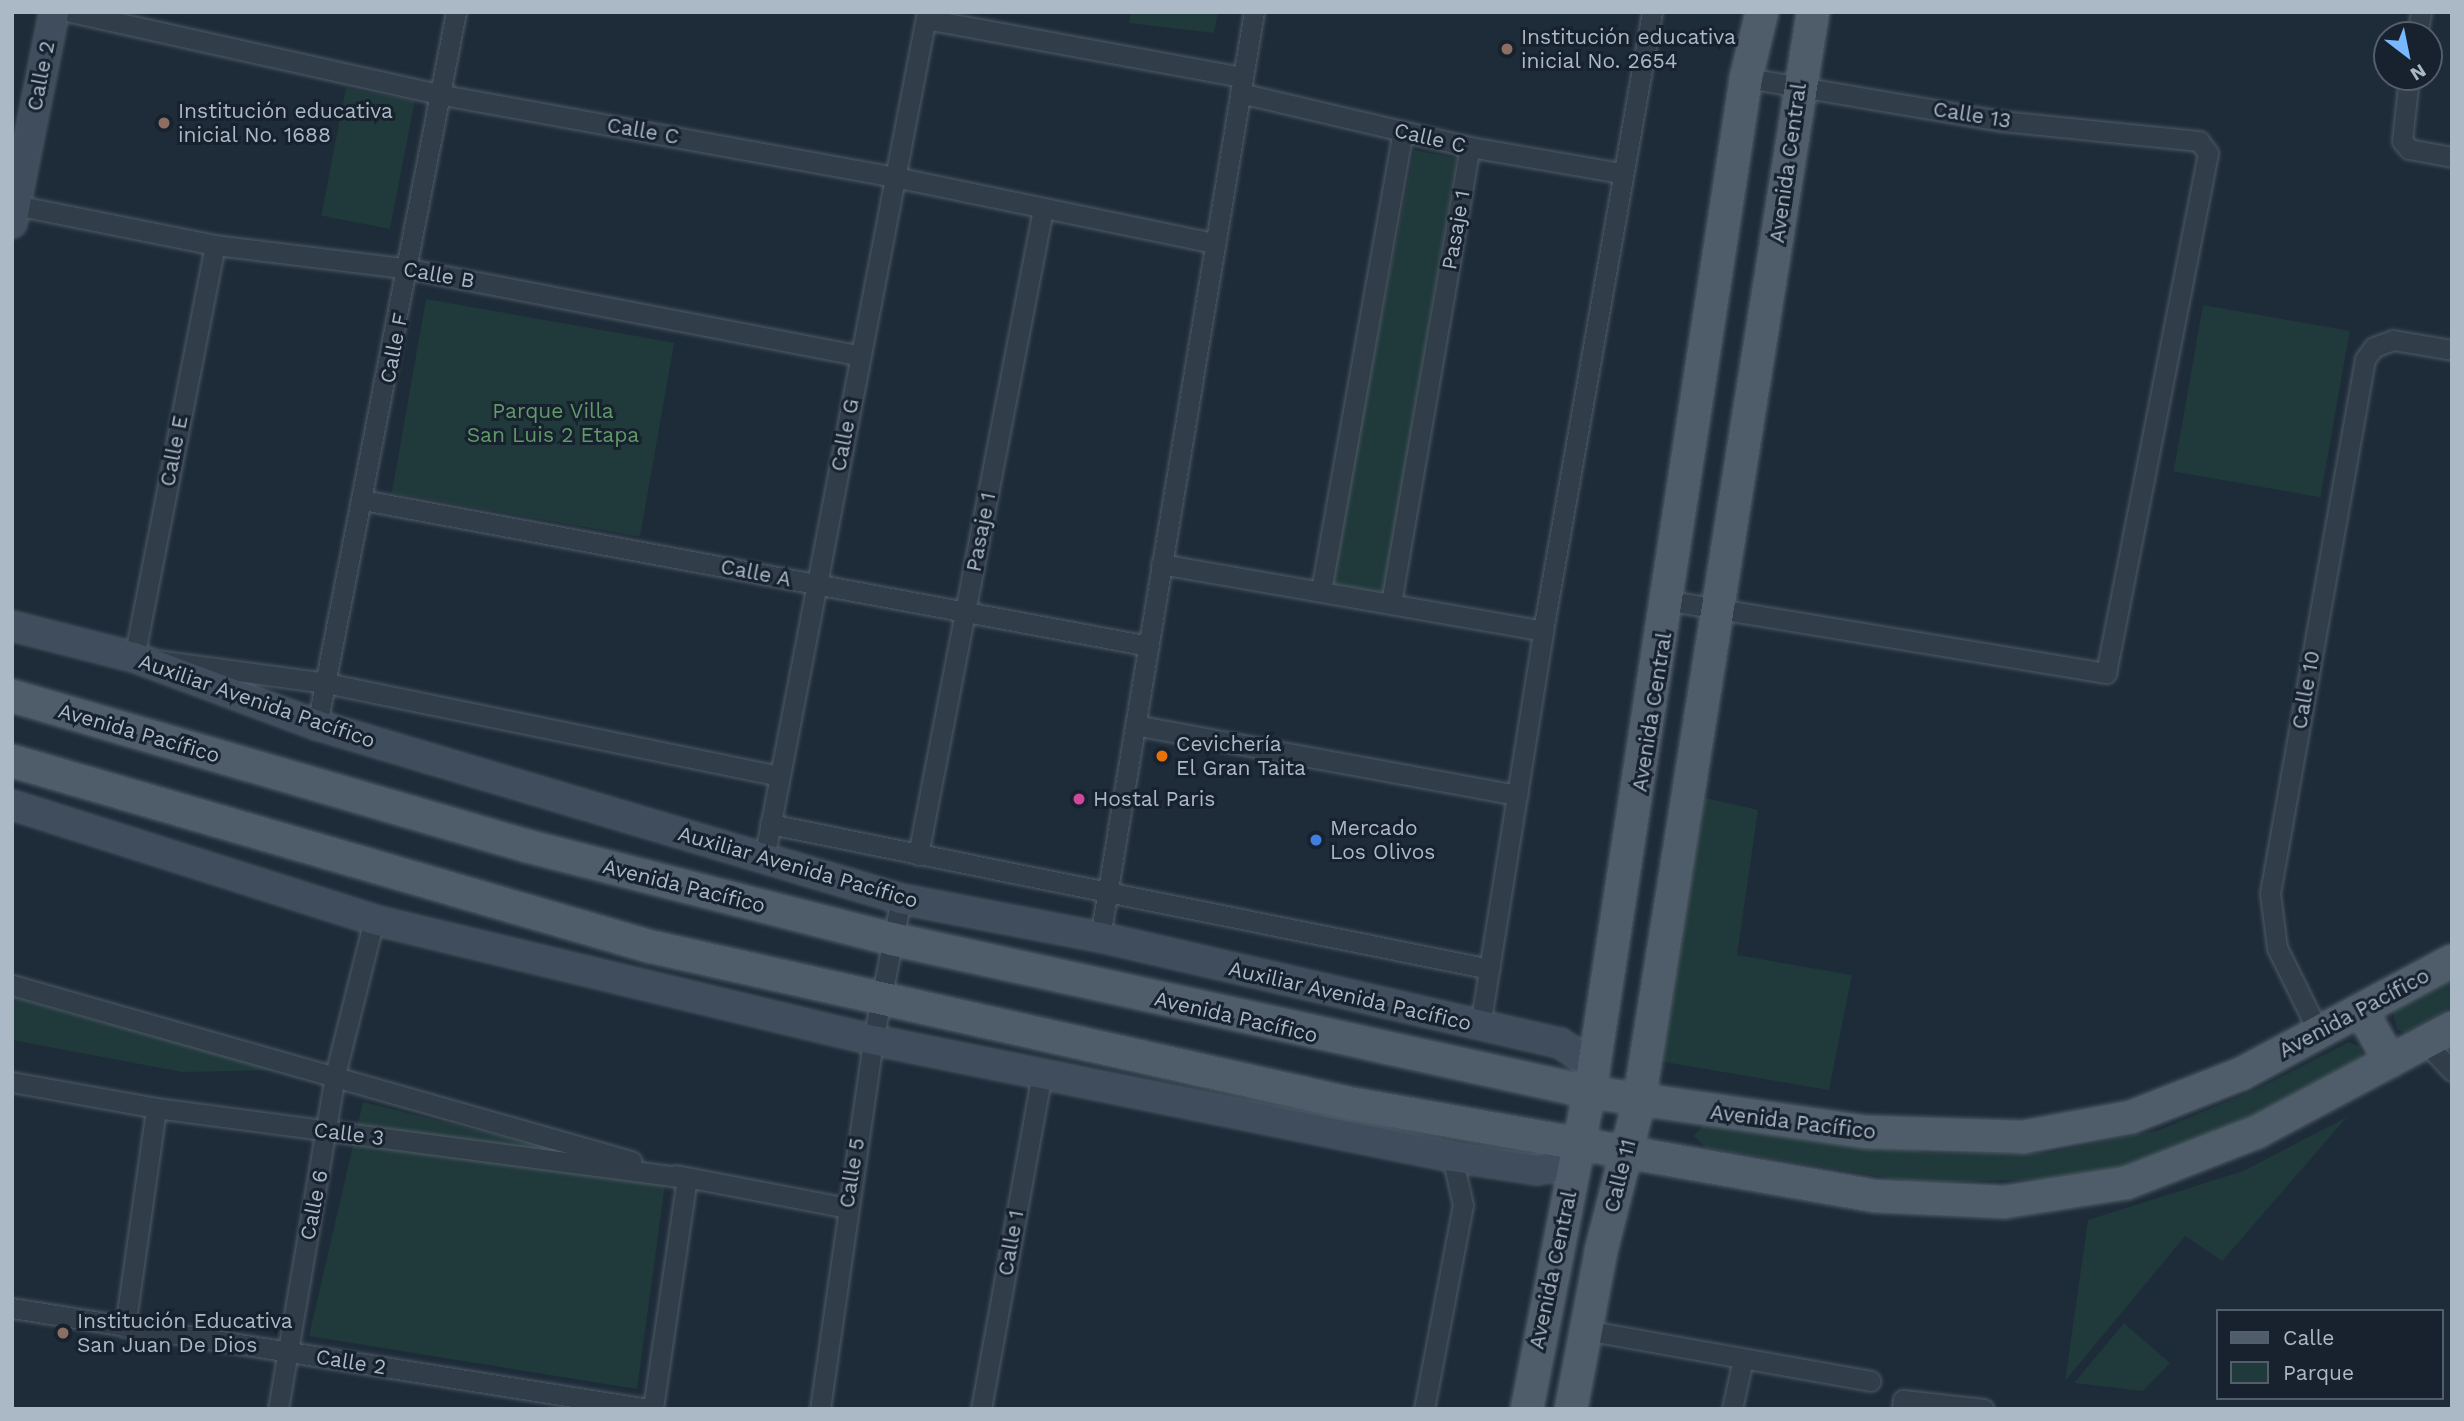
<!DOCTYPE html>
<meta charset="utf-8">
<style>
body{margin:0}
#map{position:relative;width:2464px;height:1421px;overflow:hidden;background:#1e2c39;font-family:"Work Sans",sans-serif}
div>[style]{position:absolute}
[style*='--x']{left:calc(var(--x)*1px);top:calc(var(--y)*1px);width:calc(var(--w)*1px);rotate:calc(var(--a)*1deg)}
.green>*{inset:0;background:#20393a;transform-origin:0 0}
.roads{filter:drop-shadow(0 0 2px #4f5b67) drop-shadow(0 0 2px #4f5b67)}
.street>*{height:19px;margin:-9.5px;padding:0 9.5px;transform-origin:9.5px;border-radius:9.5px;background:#313d49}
.secondary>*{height:28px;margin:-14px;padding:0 14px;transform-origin:14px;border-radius:14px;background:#3f4d5d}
.primary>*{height:32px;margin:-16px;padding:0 16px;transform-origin:16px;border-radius:16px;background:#4f5d6a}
.dots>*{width:19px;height:19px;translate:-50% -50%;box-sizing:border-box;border:4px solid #17222e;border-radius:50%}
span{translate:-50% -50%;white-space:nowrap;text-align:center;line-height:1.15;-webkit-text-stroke:6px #17222e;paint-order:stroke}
.poi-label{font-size:21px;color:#abb8c6}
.left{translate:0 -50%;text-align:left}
.street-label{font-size:21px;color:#abb8c6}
.park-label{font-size:21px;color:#619969}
.frame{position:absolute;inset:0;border:14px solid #abb8c6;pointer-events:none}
.legend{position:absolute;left:2216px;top:1309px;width:228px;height:91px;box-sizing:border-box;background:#17222e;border:2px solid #525e6b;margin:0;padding:9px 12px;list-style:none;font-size:21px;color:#abb8c6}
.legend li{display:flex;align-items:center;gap:14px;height:35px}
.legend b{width:35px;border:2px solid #525e6b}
.north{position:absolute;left:2373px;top:21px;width:70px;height:70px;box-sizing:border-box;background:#17222e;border:2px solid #525e6b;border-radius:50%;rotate:148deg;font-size:19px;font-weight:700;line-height:28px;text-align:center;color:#abb8c6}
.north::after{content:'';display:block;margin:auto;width:24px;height:32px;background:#78b8ff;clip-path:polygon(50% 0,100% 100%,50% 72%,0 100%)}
</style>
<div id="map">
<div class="green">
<i style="clip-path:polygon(1131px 12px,1218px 12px,1214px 33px,1129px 23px)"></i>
<i style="left:346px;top:88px;width:70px;height:130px;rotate:11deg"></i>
<i style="clip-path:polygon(1414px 150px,1456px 158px,1384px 593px,1330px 583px)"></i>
<i style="left:426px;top:299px;width:252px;height:197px;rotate:10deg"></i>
<i style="left:2203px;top:305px;width:149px;height:169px;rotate:10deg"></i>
<i style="clip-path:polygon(1701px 797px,1758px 810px,1737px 955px,1852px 975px,1829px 1090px,1659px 1061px)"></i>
<i style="clip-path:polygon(2452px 978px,2452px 1007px,2404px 1033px,2397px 1029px,2392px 1010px)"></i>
<i style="clip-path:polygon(12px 997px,278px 1070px,182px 1072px,12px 1040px)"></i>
<i style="clip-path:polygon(2349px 1042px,2360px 1047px,2363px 1060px,2189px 1150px,2084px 1178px,1922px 1183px,1706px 1148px,1694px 1136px,1706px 1121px,1930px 1153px,2048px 1153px,2159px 1130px,2255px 1090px)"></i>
<i style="clip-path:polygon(363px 1102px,666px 1177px,637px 1389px,309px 1336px)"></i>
<i style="clip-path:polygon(2347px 1117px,2222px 1261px,2185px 1236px,2065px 1381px,2088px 1220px,2243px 1171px)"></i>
<i style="clip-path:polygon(2124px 1323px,2170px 1363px,2143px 1391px,2074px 1383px)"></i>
</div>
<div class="roads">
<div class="street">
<i style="--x:71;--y:12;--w:376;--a:12.6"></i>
<i style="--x:438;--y:94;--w:464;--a:10.3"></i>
<i style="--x:895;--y:177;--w:327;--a:11.7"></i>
<i style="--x:926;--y:19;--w:322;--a:10.4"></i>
<i style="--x:2417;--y:35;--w:23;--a:-80"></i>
<i style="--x:2409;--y:77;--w:64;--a:96.2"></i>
<i style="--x:2402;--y:141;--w:11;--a:49"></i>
<i style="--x:2409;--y:149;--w:44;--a:10.5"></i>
<i style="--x:1240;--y:93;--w:236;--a:13.2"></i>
<i style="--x:1470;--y:147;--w:153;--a:9.8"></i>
<i style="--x:15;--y:205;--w:204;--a:11.3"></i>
<i style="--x:215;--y:245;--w:196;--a:7"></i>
<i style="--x:410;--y:269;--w:458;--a:10.9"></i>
<i style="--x:215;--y:245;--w:420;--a:101.1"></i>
<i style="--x:134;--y:657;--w:194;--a:7.7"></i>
<i style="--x:326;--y:683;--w:462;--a:11.6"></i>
<i style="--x:363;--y:500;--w:799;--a:10.52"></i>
<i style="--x:1161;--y:564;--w:388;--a:9.9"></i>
<i style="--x:1321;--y:591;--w:466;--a:-79.9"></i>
<i style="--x:1670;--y:601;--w:442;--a:9.4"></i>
<i style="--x:2106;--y:673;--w:530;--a:-78.9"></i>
<i style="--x:2208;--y:153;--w:15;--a:-127"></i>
<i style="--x:2199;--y:141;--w:199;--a:-174.2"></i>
<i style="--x:2001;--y:121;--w:259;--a:-170.4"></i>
<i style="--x:1391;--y:603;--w:463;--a:-80.2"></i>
<i style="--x:317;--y:725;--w:726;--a:-78.97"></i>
<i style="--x:1135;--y:725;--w:389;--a:10.4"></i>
<i style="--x:770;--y:824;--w:734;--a:11.39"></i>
<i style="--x:918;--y:855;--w:658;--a:-79.05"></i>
<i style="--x:764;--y:859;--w:863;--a:-79.11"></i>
<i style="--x:1100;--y:937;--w:938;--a:-80.55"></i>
<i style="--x:12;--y:985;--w:644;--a:15.87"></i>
<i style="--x:1480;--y:1026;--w:400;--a:-80.9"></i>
<i style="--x:1543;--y:631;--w:629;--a:-80.01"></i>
<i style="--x:2319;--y:1033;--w:95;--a:-116.3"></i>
<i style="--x:2277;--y:948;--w:55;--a:-97.3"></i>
<i style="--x:2270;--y:893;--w:542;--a:-79.91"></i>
<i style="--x:2365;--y:359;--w:15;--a:-53"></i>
<i style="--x:2374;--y:347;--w:20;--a:-20"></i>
<i style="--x:2393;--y:340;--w:60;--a:9.6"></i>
<i style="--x:2425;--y:1042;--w:40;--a:47"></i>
<i style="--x:12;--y:1082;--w:146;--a:10.2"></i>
<i style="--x:156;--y:1108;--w:536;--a:7.51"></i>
<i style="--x:687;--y:1178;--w:233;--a:98.4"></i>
<i style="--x:676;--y:1175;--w:174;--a:10.9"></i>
<i style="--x:12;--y:1308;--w:645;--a:9.01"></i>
<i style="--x:125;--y:1327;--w:221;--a:-81.9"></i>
<i style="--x:1585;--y:1330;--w:290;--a:10.1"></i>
<i style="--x:278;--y:1409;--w:339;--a:-80.3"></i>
<i style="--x:335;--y:1075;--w:160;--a:-75.9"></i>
<i style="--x:820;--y:1409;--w:373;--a:-81.8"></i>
<i style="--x:873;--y:1040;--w:144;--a:-78.8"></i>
<i style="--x:981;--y:1409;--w:336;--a:-79.7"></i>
<i style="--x:1424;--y:1409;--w:208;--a:-79.2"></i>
<i style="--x:1463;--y:1205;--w:49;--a:-102.9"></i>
<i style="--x:1732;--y:1409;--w:51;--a:-77.6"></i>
<i style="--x:1902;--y:1409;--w:9;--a:-84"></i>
<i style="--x:1903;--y:1400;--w:81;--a:6.4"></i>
</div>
<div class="secondary">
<i style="--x:12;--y:223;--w:215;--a:-78.7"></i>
<i style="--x:12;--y:626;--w:126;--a:14.3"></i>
<i style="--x:134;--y:657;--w:195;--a:20.4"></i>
<i style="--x:317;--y:725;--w:609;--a:16.59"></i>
<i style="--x:901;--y:899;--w:203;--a:10.8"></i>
<i style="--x:1100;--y:937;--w:472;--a:13"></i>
<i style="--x:1560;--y:1043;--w:41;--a:34.1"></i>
<i style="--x:12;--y:805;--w:380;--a:17.6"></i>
<i style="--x:374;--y:920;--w:513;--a:13.52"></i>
<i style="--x:873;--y:1040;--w:591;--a:11.42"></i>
<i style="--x:1452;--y:1157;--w:86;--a:8.7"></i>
<i style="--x:1537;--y:1170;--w:40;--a:-10"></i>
</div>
<div class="primary">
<i style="--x:12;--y:696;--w:536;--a:16.24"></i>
<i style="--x:527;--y:846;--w:377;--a:14.3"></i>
<i style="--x:892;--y:939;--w:714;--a:12.38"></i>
<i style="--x:1589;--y:1092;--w:282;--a:8.2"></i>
<i style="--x:1868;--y:1132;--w:155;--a:1.8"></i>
<i style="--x:2023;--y:1137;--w:110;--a:-10.5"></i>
<i style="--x:2131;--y:1117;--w:118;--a:-21.4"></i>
<i style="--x:2241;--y:1074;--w:239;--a:-28.2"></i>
<i style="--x:12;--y:761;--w:662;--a:16.22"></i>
<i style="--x:648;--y:946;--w:717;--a:12.64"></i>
<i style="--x:1348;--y:1103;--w:535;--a:10.01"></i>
<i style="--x:1875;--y:1196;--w:129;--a:2.7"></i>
<i style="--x:2004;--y:1202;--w:123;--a:-8.9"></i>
<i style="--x:2126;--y:1183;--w:141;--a:-21.3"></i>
<i style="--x:2257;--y:1132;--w:221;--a:-28.1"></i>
<i style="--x:2361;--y:1010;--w:59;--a:60.4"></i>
<i style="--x:1527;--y:1409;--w:349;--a:-78.9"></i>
<i style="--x:1594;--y:1066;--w:1000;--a:-81.25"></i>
<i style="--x:1746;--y:78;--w:68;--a:-76.4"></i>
<i style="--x:1571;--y:1409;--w:161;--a:-79.2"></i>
<i style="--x:1601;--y:1251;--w:154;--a:-75.7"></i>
<i style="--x:1639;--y:1102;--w:1104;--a:-80.93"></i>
</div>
</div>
<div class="dots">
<i style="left:1507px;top:49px;background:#8d6e63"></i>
<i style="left:164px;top:123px;background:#8d6e63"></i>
<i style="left:1162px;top:756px;background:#e8710a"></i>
<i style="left:1079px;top:799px;background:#d1479c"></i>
<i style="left:1316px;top:840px;background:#3f7fe0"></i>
<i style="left:63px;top:1333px;background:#8d6e63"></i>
</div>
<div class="poi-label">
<span class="left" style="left:1521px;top:49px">Institución educativa<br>inicial No. 2654</span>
<span class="left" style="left:178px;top:123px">Institución educativa<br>inicial No. 1688</span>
<span class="left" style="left:1176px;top:756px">Cevichería<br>El Gran Taita</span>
<span class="left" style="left:1093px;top:799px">Hostal Paris</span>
<span class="left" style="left:1330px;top:840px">Mercado<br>Los Olivos</span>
<span class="left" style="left:77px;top:1333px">Institución Educativa<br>San Juan De Dios</span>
</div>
<div class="street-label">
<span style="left:41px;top:76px;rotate:-79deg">Calle 2</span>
<span style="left:1972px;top:115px;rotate:9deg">Calle 13</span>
<span style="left:643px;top:131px;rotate:10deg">Calle C</span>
<span style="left:1430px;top:138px;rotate:13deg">Calle C</span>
<span style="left:1788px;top:163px;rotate:-82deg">Avenida Central</span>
<span style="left:1456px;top:230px;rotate:-80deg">Pasaje 1</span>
<span style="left:439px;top:275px;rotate:10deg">Calle B</span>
<span style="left:394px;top:348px;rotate:-79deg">Calle F</span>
<span style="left:845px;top:435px;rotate:-79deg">Calle G</span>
<span style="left:174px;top:451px;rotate:-79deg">Calle E</span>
<span style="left:981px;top:532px;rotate:-79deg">Pasaje 1</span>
<span style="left:756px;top:573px;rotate:11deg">Calle A</span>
<span style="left:2306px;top:690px;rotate:-80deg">Calle 10</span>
<span style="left:257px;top:701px;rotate:19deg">Auxiliar Avenida Pacífico</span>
<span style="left:1652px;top:712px;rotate:-81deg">Avenida Central</span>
<span style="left:139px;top:733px;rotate:16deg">Avenida Pacífico</span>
<span style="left:798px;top:867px;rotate:16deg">Auxiliar Avenida Pacífico</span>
<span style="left:684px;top:886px;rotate:14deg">Avenida Pacífico</span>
<span style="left:1350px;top:996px;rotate:13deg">Auxiliar Avenida Pacífico</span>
<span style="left:2354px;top:1013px;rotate:-28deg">Avenida Pacífico</span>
<span style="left:1236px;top:1017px;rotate:13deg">Avenida Pacífico</span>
<span style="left:1793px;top:1122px;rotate:7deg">Avenida Pacífico</span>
<span style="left:349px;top:1134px;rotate:7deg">Calle 3</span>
<span style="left:852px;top:1173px;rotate:-81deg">Calle 5</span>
<span style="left:1620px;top:1176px;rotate:-76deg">Calle 11</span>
<span style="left:314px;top:1205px;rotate:-79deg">Calle 6</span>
<span style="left:1011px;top:1243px;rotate:-80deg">Calle 1</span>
<span style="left:1553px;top:1270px;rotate:-78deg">Avenida Central</span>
<span style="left:351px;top:1362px;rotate:9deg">Calle 2</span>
</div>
<div class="park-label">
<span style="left:553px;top:423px">Parque Villa<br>San Luis 2 Etapa</span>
</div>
<div class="frame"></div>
<ul class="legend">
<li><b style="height:9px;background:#4f5d6a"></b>Calle</li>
<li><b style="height:19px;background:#20393a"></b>Parque</li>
</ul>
<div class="north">N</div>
</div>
